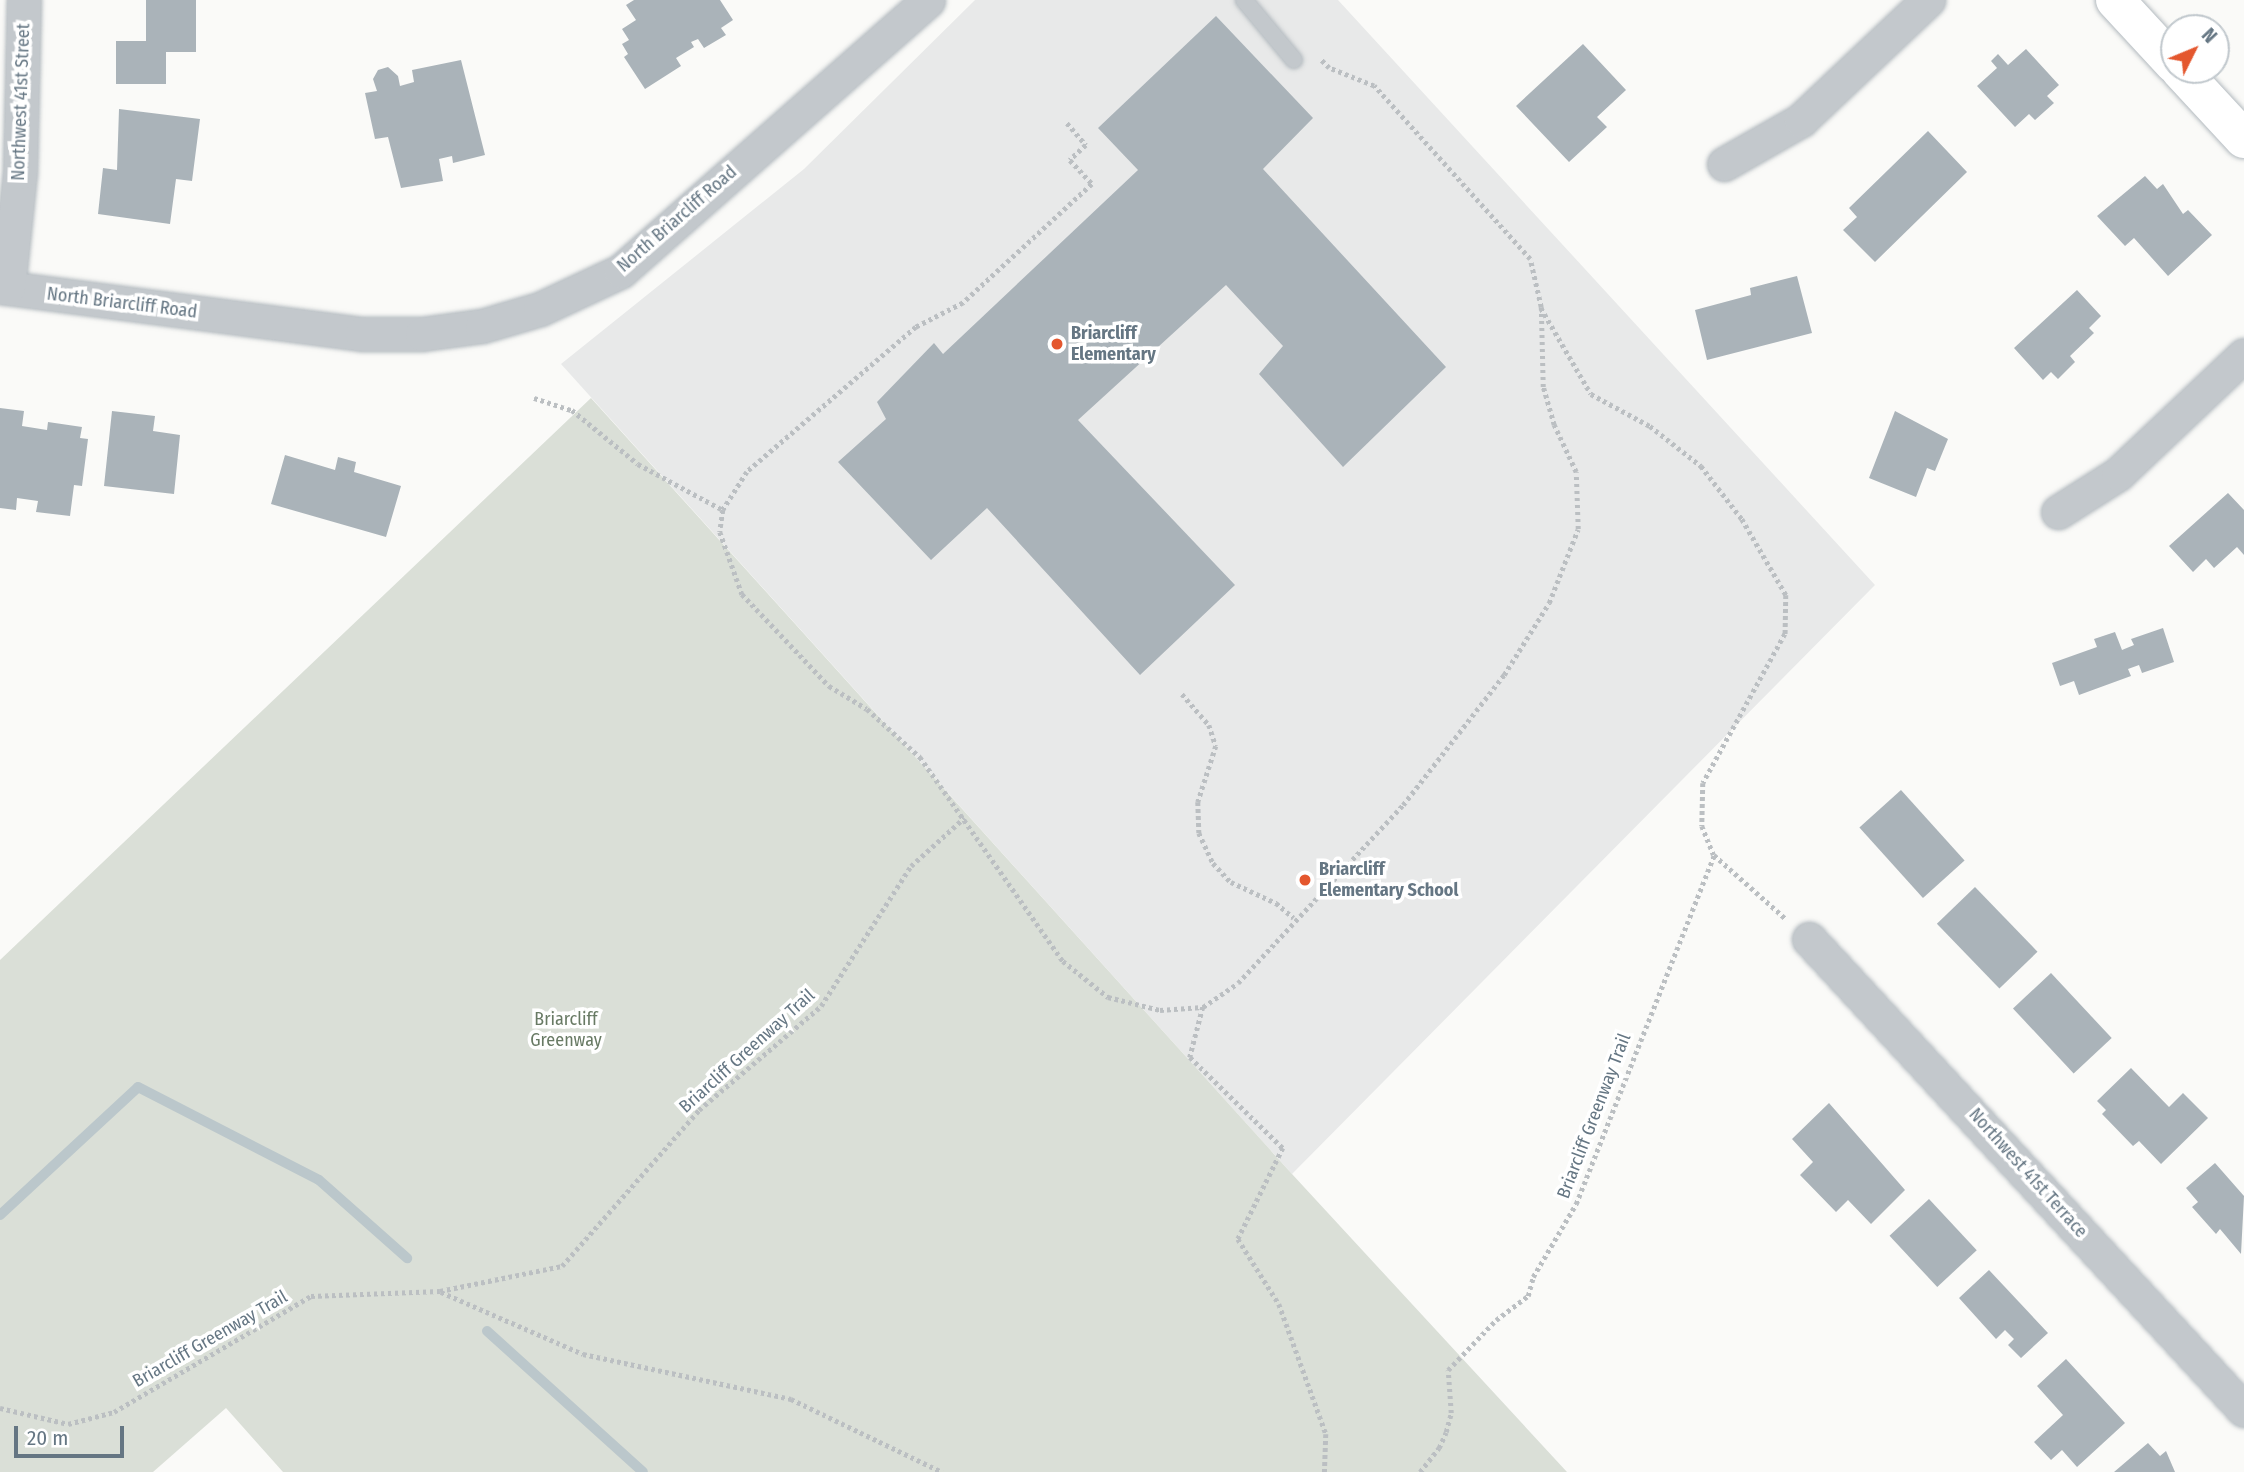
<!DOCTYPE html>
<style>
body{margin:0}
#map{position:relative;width:2244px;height:1472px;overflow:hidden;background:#fafaf8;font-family:"Fira Sans Condensed",sans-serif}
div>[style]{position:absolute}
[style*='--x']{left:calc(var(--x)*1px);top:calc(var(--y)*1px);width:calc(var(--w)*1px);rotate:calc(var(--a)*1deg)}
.built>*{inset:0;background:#e8e9e9}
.green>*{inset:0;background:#dadfd7}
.stream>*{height:10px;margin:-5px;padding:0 5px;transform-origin:5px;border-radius:5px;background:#bbc7cb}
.building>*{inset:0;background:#aab3b9;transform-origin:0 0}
.path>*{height:4.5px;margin-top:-2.25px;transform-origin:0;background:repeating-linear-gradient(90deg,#bbbfc2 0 3.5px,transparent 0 7px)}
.roads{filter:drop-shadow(0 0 2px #b3babf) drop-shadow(0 0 2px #b3babf)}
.service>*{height:16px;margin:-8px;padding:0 8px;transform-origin:8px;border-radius:8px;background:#c3c8cc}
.minor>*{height:33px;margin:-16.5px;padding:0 16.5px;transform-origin:16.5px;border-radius:16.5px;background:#c3c8cc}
.secondary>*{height:38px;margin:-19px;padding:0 19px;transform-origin:19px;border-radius:19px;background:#fff}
.dots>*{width:19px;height:19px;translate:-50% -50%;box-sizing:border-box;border:4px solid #fff;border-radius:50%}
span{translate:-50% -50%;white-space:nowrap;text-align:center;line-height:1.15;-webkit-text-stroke:7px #fff;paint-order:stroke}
.street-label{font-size:18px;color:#657683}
.poi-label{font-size:18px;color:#657683;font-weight:700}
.left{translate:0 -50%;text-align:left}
.park-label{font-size:18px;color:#687a64}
.north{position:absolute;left:2160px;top:14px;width:70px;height:70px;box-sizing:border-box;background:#fff;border:2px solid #c1c8cd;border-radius:50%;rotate:47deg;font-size:19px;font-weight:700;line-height:28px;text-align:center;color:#657683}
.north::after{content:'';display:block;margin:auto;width:24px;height:32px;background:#e4572e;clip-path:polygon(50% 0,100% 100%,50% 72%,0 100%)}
.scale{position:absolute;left:14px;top:1426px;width:110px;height:32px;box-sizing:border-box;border:4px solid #657683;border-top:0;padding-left:9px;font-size:21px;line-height:24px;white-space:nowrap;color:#657683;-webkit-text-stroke:5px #fff;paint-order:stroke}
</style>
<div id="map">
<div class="built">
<i style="clip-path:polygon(975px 0,1338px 0,1875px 585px,1292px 1174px,561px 364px,804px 169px)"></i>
</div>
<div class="green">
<i style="clip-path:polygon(591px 398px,1292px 1174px,1567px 1472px,283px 1472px,226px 1408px,153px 1472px,0 1472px,0 960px)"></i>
</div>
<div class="stream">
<i style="--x:0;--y:1215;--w:188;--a:-42.8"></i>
<i style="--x:138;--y:1087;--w:203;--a:27.2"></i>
<i style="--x:319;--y:1180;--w:118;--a:41.6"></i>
<i style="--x:487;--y:1331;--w:210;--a:42.1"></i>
</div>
<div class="building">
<i style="clip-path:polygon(146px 0,196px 0,196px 52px,166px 52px,166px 84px,116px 84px,116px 41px,146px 41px)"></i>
<i style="clip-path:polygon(634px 0,720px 0,733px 20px,721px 28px,726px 35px,704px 48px,698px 39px,691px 42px,694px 47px,676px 58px,681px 66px,645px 89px,624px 57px,628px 54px,622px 44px,629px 40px,622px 29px,636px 20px,626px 5px)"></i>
<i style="clip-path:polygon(1216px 16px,1313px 118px,1263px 169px,1446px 367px,1343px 467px,1259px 374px,1283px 346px,1226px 285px,1078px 420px,1235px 585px,1140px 675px,987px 508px,931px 560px,838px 462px,886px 419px,877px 402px,934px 343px,943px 354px,1138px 170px,1098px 128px)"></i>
<i style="clip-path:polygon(1583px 44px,1626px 90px,1597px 117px,1607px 127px,1569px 162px,1516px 106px)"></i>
<i style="clip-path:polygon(2026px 49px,2059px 85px,2047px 96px,2054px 103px,2035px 120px,2029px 114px,2015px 127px,1977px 86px,1997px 68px,1991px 61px,1998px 54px,2008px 65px)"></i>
<i style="clip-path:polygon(461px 60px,485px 155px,453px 163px,452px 156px,439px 159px,443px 181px,401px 188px,388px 137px,375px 139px,365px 93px,377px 91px,373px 79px,378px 70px,388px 67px,398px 76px,400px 86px,414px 82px,412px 70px)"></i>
<i style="clip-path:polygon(119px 109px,200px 119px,192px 181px,176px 179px,170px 224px,98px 214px,103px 168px,117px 170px)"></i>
<i style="clip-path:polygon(1928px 131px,1967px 172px,1875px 262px,1843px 230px,1857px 217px,1849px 208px)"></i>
<i style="clip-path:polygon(2145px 176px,2157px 189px,2163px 184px,2183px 214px,2188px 210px,2212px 235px,2168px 276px,2134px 238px,2125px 246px,2097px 216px)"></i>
<i style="clip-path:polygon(1797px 276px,1812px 333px,1707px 360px,1695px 310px,1751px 295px,1750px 288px)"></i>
<i style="clip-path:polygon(2077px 290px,2101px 316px,2089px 328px,2094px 333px,2070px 356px,2075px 362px,2058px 379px,2051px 372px,2043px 380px,2014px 348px)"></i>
<i style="clip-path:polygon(0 408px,24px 411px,22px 426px,47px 430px,48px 422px,82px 427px,80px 438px,88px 439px,82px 486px,74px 485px,70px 516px,36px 512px,38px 501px,17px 498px,16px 510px,0 508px)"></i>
<i style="clip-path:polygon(112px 411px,155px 416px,153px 431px,180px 435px,174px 494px,104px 486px)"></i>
<i style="clip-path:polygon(1895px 411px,1948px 439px,1935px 471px,1927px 468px,1916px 497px,1869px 478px)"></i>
<i style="clip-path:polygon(285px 455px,335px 470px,338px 457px,356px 462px,354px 472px,401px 486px,386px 537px,271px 504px)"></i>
<i style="clip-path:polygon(2228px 493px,2244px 510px,2244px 555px,2237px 547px,2214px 568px,2206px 559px,2193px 572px,2169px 546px)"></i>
<i style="clip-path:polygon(2163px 628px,2174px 662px,2142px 673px,2139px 665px,2128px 669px,2131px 676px,2079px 695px,2074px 681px,2060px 686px,2052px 663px,2097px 647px,2094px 639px,2115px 632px,2122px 650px,2134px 645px,2131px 639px)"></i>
<i style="left:1901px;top:790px;width:95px;height:56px;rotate:48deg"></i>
<i style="left:1975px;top:887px;width:90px;height:53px;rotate:46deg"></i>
<i style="left:2051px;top:973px;width:89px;height:52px;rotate:47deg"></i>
<i style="clip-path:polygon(2131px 1068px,2169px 1107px,2183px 1093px,2208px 1118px,2161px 1164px,2139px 1141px,2133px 1146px,2102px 1114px,2106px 1110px,2097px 1101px)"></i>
<i style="clip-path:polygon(1829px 1103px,1905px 1190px,1871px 1224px,1848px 1200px,1836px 1212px,1800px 1175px,1813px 1162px,1792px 1139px)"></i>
<i style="clip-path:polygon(2215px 1163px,2244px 1196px,2241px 1254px,2220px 1229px,2216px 1234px,2192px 1207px,2198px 1202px,2186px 1188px)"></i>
<i style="left:1929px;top:1199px;width:70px;height:54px;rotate:47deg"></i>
<i style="clip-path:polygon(1989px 1270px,2048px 1333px,2021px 1358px,2008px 1345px,2014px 1339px,2005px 1330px,1996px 1339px,1959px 1298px)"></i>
<i style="clip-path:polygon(2066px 1359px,2125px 1423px,2077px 1467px,2062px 1450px,2051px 1460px,2034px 1442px,2063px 1415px,2037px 1386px)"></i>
<i style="clip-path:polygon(2148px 1443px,2160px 1456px,2166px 1451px,2175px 1472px,2114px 1472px)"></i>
</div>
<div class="path">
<i style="--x:1067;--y:123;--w:29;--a:49"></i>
<i style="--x:1086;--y:145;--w:22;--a:137"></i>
<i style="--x:1070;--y:160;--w:33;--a:47"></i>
<i style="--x:1092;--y:184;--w:176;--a:137.3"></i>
<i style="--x:963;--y:303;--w:53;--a:152.9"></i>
<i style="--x:916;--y:327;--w:223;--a:139.4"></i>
<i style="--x:747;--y:472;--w:45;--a:122.3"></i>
<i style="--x:723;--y:510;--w:22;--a:98"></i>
<i style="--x:720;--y:532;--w:66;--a:70.5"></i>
<i style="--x:742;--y:594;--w:127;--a:46.6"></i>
<i style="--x:829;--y:686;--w:44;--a:31.2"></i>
<i style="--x:867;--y:709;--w:72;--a:42.2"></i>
<i style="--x:920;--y:757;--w:249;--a:55"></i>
<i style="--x:1063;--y:961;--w:58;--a:38.7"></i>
<i style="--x:1108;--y:997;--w:54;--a:14"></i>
<i style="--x:1160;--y:1010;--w:43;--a:-4"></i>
<i style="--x:1203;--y:1007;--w:42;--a:-34.4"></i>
<i style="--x:1238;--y:983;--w:243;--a:-47.2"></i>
<i style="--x:1403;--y:805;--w:165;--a:-52.2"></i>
<i style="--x:1504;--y:675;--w:85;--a:-58"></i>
<i style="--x:1549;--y:603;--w:79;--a:-68.6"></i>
<i style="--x:1578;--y:529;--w:57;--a:-92"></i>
<i style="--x:1576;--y:472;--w:52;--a:-115.1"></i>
<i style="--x:1554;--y:425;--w:40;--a:-106"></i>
<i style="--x:1543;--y:387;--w:80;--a:-91.4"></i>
<i style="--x:1541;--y:307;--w:49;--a:-102.9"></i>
<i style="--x:1530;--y:259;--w:233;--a:-132"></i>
<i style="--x:1374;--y:86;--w:48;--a:-158.2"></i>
<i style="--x:1329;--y:68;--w:13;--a:-135"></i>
<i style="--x:1541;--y:308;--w:99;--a:59.8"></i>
<i style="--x:1591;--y:394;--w:67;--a:28.5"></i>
<i style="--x:1650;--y:426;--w:65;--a:38.1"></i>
<i style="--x:1701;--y:466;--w:67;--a:52.3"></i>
<i style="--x:1742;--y:519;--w:88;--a:59.9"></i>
<i style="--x:1786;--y:595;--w:39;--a:91"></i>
<i style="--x:1785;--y:634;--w:170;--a:118.8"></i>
<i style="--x:1703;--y:783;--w:43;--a:91.3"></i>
<i style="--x:1702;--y:826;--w:31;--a:68"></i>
<i style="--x:1714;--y:855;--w:95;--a:41.6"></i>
<i style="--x:534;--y:398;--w:40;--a:18"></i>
<i style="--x:572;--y:410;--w:85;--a:39.3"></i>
<i style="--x:638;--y:464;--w:97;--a:28.4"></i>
<i style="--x:1182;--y:694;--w:41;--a:48.9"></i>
<i style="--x:1209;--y:725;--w:22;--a:72"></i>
<i style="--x:1216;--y:746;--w:59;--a:107.8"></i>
<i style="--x:1198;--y:802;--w:31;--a:88"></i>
<i style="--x:1199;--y:833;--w:33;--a:65"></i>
<i style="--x:1213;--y:863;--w:26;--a:47"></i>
<i style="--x:1231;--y:882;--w:50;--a:25"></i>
<i style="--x:1276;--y:903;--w:23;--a:40"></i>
<i style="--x:1203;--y:1007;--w:52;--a:104.6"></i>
<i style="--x:1190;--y:1057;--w:130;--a:44.4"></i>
<i style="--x:1283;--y:1148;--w:102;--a:116.3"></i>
<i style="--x:1238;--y:1239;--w:77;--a:57.8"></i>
<i style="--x:1279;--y:1304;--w:138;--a:70.1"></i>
<i style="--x:1326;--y:1434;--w:38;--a:92"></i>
<i style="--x:441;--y:1292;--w:155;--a:23.6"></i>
<i style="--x:583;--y:1354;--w:213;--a:12.2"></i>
<i style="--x:791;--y:1399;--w:168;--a:25.8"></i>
<i style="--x:0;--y:1408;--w:70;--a:13.2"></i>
<i style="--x:68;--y:1424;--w:48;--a:-14.6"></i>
<i style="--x:114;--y:1412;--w:229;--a:-30.5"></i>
<i style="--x:311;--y:1296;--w:129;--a:-2.2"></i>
<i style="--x:440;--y:1291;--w:125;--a:-11.6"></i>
<i style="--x:562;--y:1266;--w:208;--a:-48.7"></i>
<i style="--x:699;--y:1110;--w:160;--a:-40.4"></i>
<i style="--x:821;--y:1006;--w:166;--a:-57.3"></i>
<i style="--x:911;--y:866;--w:72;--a:-42.2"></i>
<i style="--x:1420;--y:1472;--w:31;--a:-52"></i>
<i style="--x:1439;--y:1448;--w:17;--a:-66"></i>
<i style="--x:1446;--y:1432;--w:20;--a:-75"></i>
<i style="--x:1451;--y:1413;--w:43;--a:-94"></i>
<i style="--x:1448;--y:1370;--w:69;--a:-46.2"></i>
<i style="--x:1496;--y:1320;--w:40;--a:-37"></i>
<i style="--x:1528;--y:1296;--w:20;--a:-75"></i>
<i style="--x:1533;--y:1277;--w:85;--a:-59.5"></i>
<i style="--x:1576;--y:1204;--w:375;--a:-68.4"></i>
</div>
<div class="roads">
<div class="service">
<i style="--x:1244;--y:0;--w:78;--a:50.2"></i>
</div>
<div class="minor">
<i style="--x:1724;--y:164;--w:89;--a:-29.7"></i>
<i style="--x:1801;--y:120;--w:175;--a:-43.4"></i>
<i style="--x:0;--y:287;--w:365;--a:7.4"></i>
<i style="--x:362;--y:334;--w:60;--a:0"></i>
<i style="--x:422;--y:334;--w:61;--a:-7.6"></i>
<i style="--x:482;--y:326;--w:60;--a:-16.3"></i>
<i style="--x:540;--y:309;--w:89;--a:-25.1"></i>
<i style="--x:621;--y:271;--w:409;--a:-41.4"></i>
<i style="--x:8;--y:288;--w:117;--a:-84.1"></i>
<i style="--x:20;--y:172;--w:172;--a:-88.7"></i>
<i style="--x:2058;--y:512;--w:71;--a:-32.3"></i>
<i style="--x:2118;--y:474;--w:173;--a:-43.4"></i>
<i style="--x:1809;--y:939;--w:641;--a:47.28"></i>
</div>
<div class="secondary">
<i style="--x:2115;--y:0;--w:87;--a:47.3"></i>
<i style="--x:2180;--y:70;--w:94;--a:47.2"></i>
</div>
</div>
<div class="dots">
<i style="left:1057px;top:344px;background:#e4572e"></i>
<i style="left:1305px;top:880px;background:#e4572e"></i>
</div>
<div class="street-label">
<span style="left:21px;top:102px;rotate:-88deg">Northwest 41st Street</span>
<span style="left:677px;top:219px;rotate:-41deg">North Briarcliff Road</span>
<span style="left:122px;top:303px;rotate:7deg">North Briarcliff Road</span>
<span style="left:747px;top:1051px;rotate:-42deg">Briarcliff Greenway Trail</span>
<span style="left:1594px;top:1116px;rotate:-69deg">Briarcliff Greenway Trail</span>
<span style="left:2028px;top:1173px;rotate:48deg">Northwest 41st Terrace</span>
<span style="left:210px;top:1339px;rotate:-30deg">Briarcliff Greenway Trail</span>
</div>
<div class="poi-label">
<span class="left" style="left:1071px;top:344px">Briarcliff<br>Elementary</span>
<span class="left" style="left:1319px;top:880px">Briarcliff<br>Elementary School</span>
</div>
<div class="park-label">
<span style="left:566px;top:1030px">Briarcliff<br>Greenway</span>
</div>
<div class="north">N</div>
<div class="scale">20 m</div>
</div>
